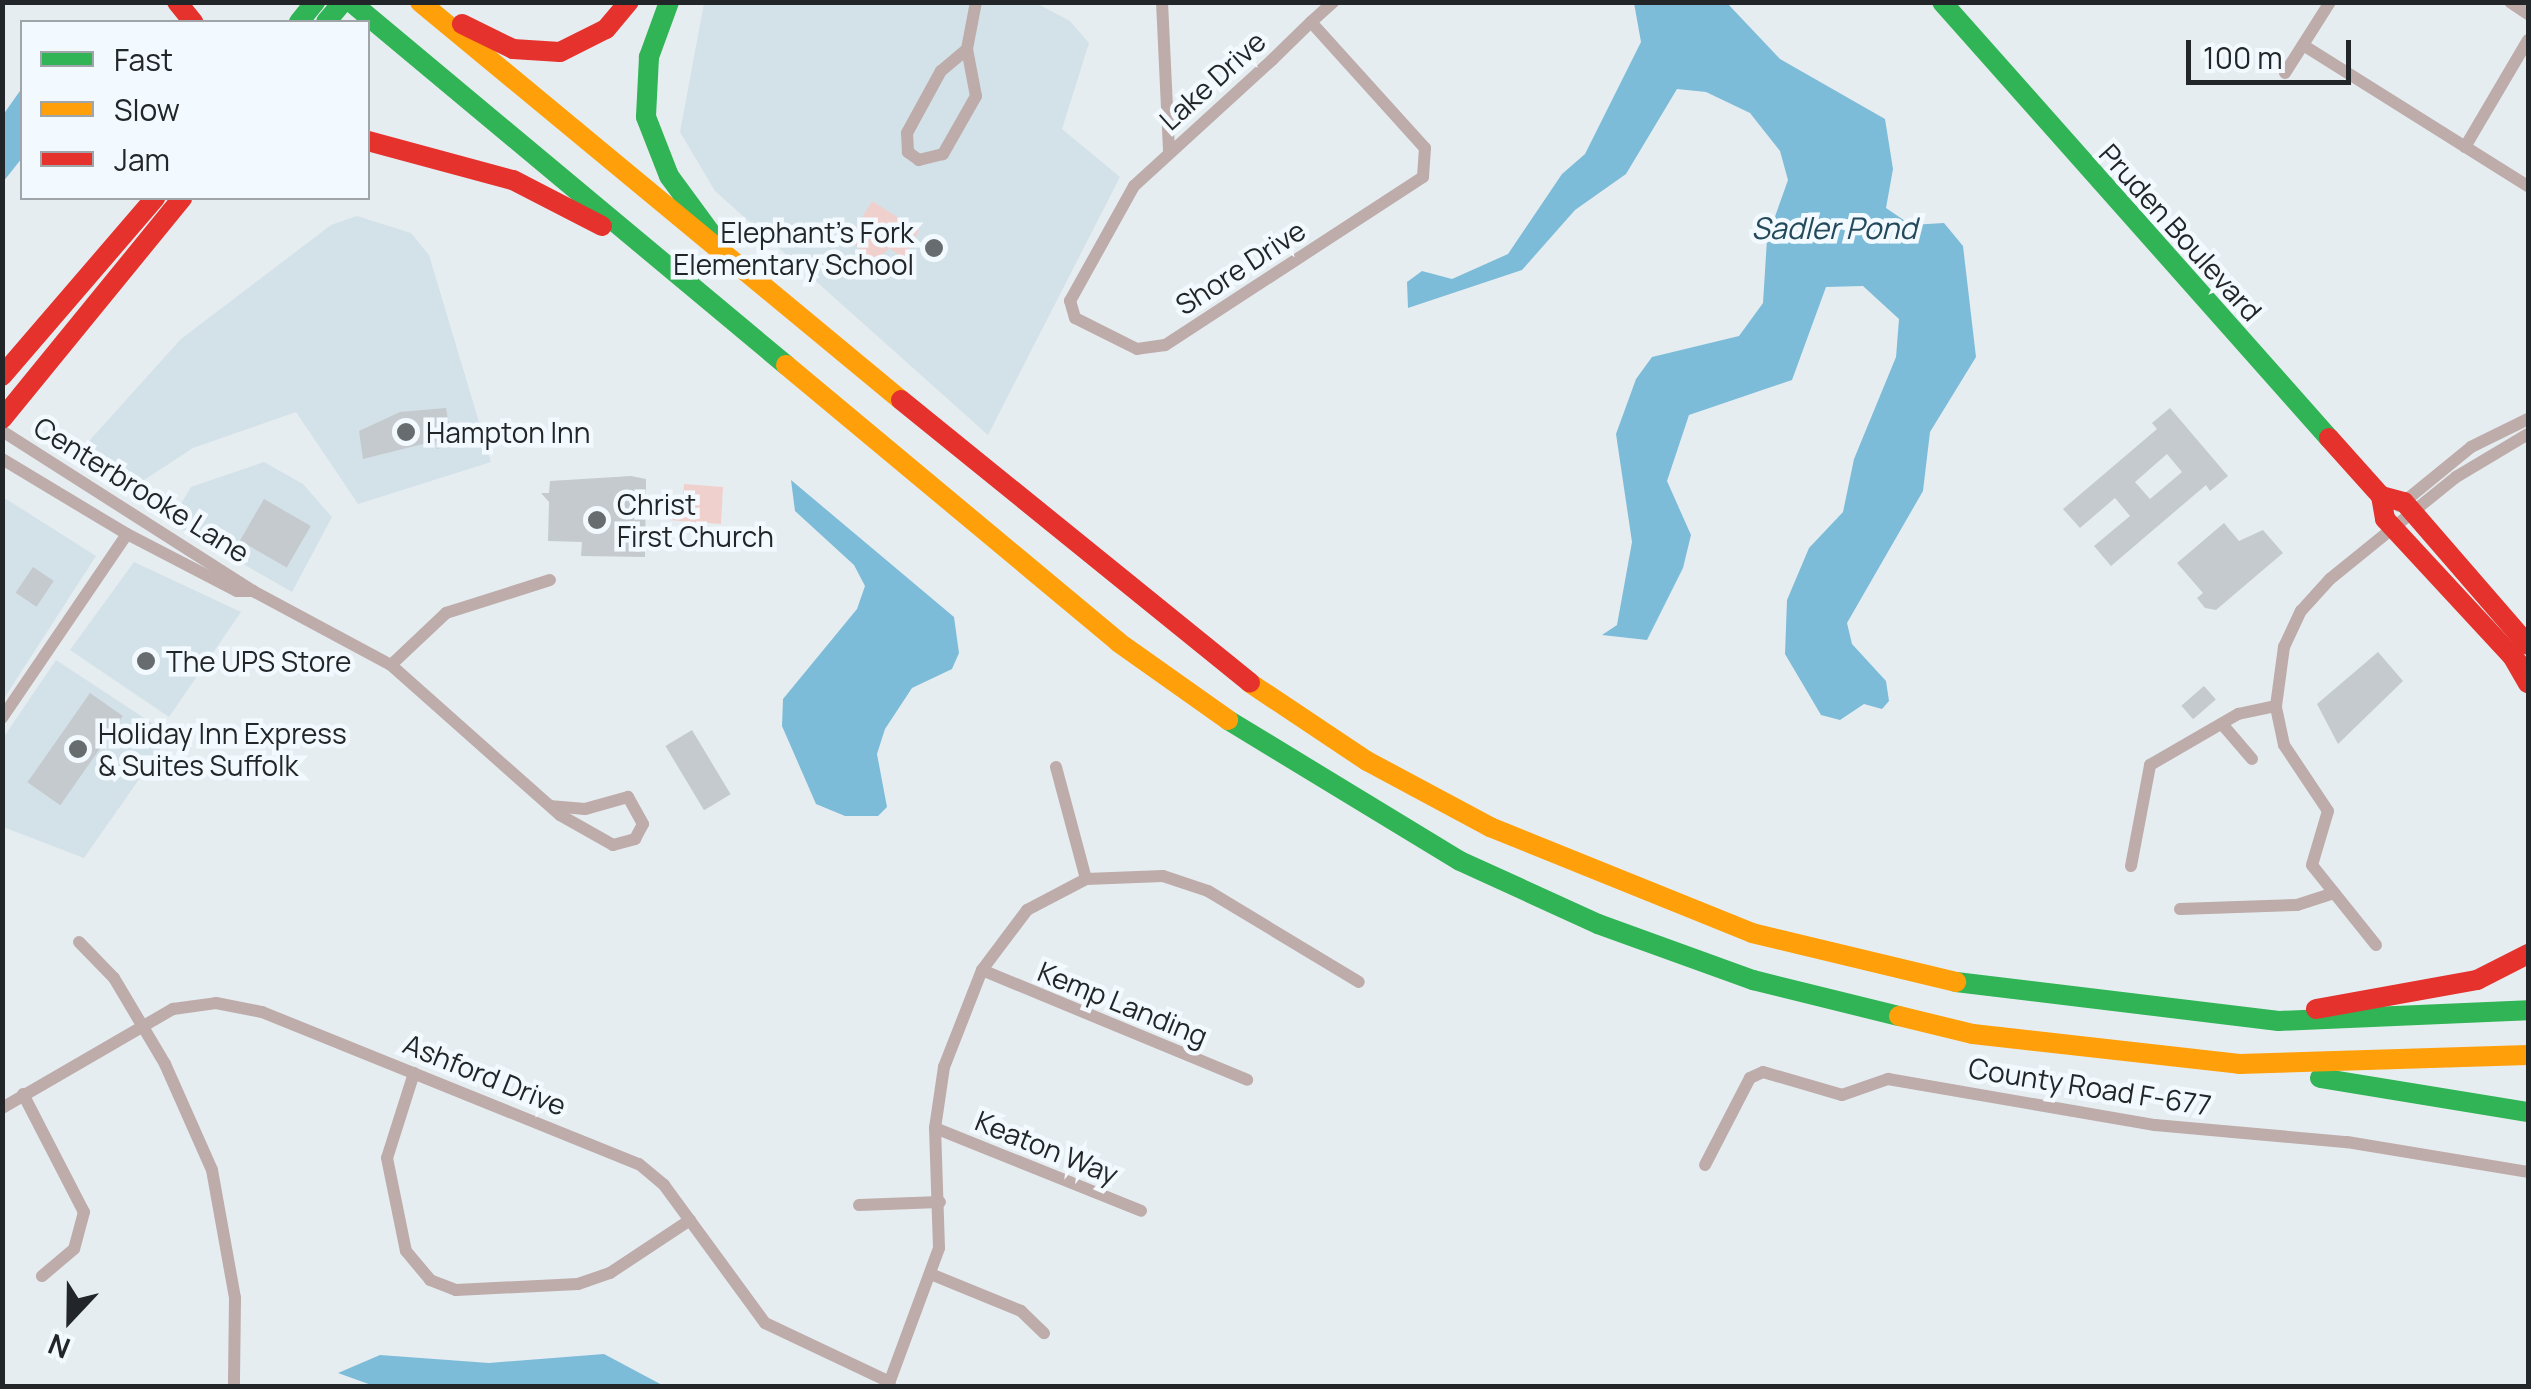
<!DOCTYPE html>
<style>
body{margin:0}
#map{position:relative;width:2531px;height:1389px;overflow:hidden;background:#e6edf1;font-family:Manrope,sans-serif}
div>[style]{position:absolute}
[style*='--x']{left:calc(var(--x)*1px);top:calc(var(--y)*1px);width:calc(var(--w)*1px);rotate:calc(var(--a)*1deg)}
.built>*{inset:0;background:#d3e1e8}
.green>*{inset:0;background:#f0d0cd}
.water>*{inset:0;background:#7dbcd9}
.building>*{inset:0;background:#c5cace;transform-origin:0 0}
.street>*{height:12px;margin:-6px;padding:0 6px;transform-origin:6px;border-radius:6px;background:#bdacaa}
.fast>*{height:20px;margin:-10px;padding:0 10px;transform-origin:10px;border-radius:10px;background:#30b455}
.slow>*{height:20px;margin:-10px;padding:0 10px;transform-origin:10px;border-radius:10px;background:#ff9f0a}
.jam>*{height:20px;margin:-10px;padding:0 10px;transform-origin:10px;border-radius:10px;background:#e5322d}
.dots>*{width:28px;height:28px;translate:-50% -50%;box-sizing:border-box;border:5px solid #f3faff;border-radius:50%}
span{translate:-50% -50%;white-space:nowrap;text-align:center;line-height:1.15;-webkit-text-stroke:9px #f3faff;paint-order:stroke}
.street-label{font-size:28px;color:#222629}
.poi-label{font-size:28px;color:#222629}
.right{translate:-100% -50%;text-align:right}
.left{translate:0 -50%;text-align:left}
.water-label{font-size:30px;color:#23495b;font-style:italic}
.frame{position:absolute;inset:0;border:5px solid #222629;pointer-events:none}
.legend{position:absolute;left:20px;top:20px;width:350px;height:180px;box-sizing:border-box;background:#f3faff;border:2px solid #9fa5a9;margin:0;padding:12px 18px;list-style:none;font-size:30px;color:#222629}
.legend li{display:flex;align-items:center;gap:20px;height:50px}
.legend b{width:50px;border:2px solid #9fa5a9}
.north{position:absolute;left:20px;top:1269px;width:100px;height:100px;-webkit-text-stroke:8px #f3faff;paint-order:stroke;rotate:202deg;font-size:28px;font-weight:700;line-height:40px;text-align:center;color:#222629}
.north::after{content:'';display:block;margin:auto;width:35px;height:45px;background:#222629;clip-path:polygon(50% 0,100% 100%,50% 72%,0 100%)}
.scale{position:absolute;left:2186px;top:40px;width:165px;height:45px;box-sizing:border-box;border:5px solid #222629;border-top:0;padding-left:12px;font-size:30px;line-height:35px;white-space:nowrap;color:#222629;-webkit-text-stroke:8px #f3faff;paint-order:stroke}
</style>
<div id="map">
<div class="built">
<i style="clip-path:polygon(704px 3px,1036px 3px,1070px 21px,1089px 43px,1062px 129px,1120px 177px,988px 435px,715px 191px,680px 132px)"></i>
<i style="clip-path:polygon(357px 216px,411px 233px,429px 255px,491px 462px,358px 504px,296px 412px,193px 448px,135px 486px,80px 451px,181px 339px,331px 225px)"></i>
<i style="clip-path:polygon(264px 462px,303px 484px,332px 517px,292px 592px,170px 522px,191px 487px)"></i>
<i style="clip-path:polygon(3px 497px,96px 556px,3px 700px)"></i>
<i style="clip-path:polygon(134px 562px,241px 612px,169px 717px,70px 650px)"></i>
<i style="clip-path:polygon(56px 660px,170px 735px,84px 858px,3px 827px,3px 738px)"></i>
</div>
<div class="green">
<i style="clip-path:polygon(872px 201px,919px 231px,903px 258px,889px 248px,875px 263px,849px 239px)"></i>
<i style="clip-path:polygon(684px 484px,723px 487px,721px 524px,668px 520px,669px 496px,683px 496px)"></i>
</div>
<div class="water">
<i style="clip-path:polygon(1634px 3px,1727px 3px,1780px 59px,1885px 119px,1893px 169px,1886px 208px,1911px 225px,1944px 223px,1963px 246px,1976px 357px,1930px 432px,1923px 491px,1847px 623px,1852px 644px,1886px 681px,1889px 701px,1882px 709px,1864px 704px,1840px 720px,1821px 715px,1785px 654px,1787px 600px,1809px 548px,1843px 512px,1854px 459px,1896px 357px,1899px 319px,1863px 286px,1826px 287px,1792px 380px,1689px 415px,1667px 481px,1691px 535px,1683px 568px,1647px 640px,1602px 635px,1617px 625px,1632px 542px,1616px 434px,1636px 379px,1652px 357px,1739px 336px,1763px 303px,1767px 239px,1788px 180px,1780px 151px,1750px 113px,1706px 92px,1677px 89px,1626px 174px,1575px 210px,1522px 270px,1408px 308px,1407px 282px,1422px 271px,1452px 279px,1508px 254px,1562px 174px,1585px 154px,1641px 42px)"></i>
<i style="clip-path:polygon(22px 88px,22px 158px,3px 182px,3px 115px)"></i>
<i style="clip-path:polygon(791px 480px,954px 617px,959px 653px,952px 669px,912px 688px,885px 729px,877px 754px,887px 807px,878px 816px,845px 816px,816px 804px,782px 726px,783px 699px,857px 609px,865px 586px,854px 565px,795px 511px)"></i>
<i style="clip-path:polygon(604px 1354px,664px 1386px,374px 1386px,338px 1373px,380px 1355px,489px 1363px)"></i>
</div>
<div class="building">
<i style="clip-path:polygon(446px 408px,452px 444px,437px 449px,435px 441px,363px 459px,359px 431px,400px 412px)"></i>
<i style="clip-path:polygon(evenodd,2170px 408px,2228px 476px,2210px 491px,2206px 485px,2111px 566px,2094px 546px,2130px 516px,2115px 498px,2080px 528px,2063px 509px,2157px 429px,2152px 423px,2170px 408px,2167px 454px,2182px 472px,2150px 499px,2135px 482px,2167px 454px)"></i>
<i style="clip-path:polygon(631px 476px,646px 479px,645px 557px,581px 556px,582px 542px,548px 541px,549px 502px,541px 493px,549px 493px,550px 481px)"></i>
<i style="left:264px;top:499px;width:54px;height:48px;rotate:30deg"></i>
<i style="clip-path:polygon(2224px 523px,2239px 541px,2263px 530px,2283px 553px,2216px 610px,2205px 608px,2197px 598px,2203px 593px,2177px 563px)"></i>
<i style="left:33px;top:567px;width:25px;height:31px;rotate:34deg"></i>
<i style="clip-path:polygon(2378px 652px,2403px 681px,2338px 744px,2317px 704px)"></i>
<i style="left:2204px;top:686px;width:18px;height:30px;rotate:49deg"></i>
<i style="left:90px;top:693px;width:40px;height:109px;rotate:35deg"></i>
<i style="left:692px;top:730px;width:75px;height:31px;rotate:59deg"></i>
</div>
<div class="street">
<i style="--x:1162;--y:2;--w:151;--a:87.3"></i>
<i style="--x:2510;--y:2;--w:22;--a:34"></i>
<i style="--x:1311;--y:22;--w:170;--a:47.9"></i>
<i style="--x:1425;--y:148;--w:29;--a:94"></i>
<i style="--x:1423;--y:177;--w:308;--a:146.9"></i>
<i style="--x:1165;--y:345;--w:28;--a:172"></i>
<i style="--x:1137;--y:349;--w:69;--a:-153.4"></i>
<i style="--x:1075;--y:318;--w:18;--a:-106"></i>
<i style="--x:1070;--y:301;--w:132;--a:-60.9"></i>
<i style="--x:1134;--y:186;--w:187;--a:-42.4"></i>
<i style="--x:1272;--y:60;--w:54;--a:-44.3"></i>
<i style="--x:1311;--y:22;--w:30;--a:-42"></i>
<i style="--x:2303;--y:45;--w:266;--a:32.1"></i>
<i style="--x:967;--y:49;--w:48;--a:79.2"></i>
<i style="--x:976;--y:96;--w:67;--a:119.6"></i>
<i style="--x:943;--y:154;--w:25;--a:166"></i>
<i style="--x:919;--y:160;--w:14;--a:-144"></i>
<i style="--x:908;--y:152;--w:19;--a:-93"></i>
<i style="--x:907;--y:133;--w:71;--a:-61.3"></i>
<i style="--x:941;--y:71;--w:34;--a:-40"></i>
<i style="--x:967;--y:49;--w:48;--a:-79.2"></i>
<i style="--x:2285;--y:73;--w:84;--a:-57.6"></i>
<i style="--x:2465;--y:147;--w:124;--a:-59.5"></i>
<i style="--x:2;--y:431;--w:298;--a:32.5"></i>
<i style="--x:253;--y:591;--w:157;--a:28.2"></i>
<i style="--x:391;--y:665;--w:226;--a:41.6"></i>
<i style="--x:560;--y:815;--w:61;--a:29.5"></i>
<i style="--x:613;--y:845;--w:23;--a:-15"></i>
<i style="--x:635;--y:839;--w:17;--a:-62"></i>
<i style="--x:643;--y:824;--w:31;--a:-119"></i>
<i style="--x:628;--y:797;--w:45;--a:164.4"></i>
<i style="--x:585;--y:809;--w:33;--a:-175"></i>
<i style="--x:2;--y:459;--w:146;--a:31"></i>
<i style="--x:127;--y:534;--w:124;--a:27.4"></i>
<i style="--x:237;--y:591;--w:16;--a:0"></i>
<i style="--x:2399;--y:506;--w:93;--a:-39.3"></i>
<i style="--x:2471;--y:447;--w:64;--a:-26.2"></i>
<i style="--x:391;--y:665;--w:76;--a:-43.4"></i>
<i style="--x:446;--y:613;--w:109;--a:-17.6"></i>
<i style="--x:2;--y:718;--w:222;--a:-55.8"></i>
<i style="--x:2222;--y:724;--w:46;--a:49.4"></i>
<i style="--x:1056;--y:767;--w:116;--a:75"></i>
<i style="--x:2131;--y:866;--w:103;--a:-79.3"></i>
<i style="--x:2150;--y:765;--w:102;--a:-30.1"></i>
<i style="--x:2238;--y:714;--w:39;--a:-12"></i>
<i style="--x:2180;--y:909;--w:117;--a:-2"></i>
<i style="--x:2297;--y:905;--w:39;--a:-18"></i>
<i style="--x:79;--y:942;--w:50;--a:45.8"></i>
<i style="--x:114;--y:978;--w:100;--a:59.3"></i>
<i style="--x:165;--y:1064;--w:116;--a:66.1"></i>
<i style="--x:212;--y:1170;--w:130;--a:79.8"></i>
<i style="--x:235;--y:1298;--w:88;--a:90.7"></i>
<i style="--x:2376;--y:945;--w:102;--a:-128.7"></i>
<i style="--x:2312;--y:865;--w:56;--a:-73.5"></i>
<i style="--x:2328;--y:811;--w:79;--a:-123.7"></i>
<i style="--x:2284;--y:745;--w:40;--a:-102"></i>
<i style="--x:2276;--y:706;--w:60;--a:-82.3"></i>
<i style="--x:2284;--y:647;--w:40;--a:-65"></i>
<i style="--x:2301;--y:611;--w:43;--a:-47.8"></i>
<i style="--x:2330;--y:579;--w:162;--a:-39"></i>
<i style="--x:2456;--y:477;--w:84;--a:-30.8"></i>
<i style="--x:982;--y:970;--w:287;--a:22.5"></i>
<i style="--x:414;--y:1073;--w:89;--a:107.6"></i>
<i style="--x:387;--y:1158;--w:95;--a:78.5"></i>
<i style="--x:406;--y:1251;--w:38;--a:50"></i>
<i style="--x:430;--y:1280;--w:28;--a:21"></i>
<i style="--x:456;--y:1290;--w:122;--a:-2.8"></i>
<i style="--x:578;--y:1284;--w:34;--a:-19"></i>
<i style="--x:610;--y:1273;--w:96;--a:-33.5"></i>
<i style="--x:23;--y:1094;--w:133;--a:62.7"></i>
<i style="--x:84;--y:1212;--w:38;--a:105"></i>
<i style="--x:74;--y:1249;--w:42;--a:139.8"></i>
<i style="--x:2;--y:1108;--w:198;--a:-30.1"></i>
<i style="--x:173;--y:1009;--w:43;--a:-7.9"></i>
<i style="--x:216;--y:1003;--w:47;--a:11.1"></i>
<i style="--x:262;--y:1012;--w:406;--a:22"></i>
<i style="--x:639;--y:1164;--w:33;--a:40"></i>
<i style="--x:664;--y:1185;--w:171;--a:53.8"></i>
<i style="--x:765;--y:1323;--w:138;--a:25.3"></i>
<i style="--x:935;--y:1128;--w:222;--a:21.9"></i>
<i style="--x:1705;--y:1165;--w:98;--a:-62.7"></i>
<i style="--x:1750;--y:1078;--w:14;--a:-25"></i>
<i style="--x:1763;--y:1072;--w:82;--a:16.2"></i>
<i style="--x:1842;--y:1095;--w:49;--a:-19.2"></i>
<i style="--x:1888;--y:1079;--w:271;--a:9.8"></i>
<i style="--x:2155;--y:1125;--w:193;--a:5.1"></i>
<i style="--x:2347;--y:1142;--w:183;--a:9.4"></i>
<i style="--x:859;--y:1205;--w:81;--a:-2.1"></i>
<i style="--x:933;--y:1275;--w:95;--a:22.2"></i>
<i style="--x:1021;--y:1311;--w:32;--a:44"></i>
<i style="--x:888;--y:1386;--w:147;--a:-69.7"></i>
<i style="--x:939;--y:1248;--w:120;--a:-91.9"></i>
<i style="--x:935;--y:1128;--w:62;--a:-81.6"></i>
<i style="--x:944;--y:1067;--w:104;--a:-68.6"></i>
<i style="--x:982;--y:970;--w:75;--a:-53.1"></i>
<i style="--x:1027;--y:910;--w:67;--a:-27.7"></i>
<i style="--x:1086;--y:879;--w:77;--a:-2.2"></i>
<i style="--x:1163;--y:876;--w:47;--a:18.4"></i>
<i style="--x:1208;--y:891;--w:176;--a:31.1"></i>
</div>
<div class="fast">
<i style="--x:351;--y:2;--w:567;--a:39.84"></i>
<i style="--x:669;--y:2;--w:59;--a:110"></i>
<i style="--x:649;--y:57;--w:60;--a:92.9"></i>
<i style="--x:646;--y:117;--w:63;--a:68.7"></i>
<i style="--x:669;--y:176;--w:74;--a:53.7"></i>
<i style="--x:1942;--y:2;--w:583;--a:48.41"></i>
<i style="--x:299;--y:22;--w:26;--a:-51"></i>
<i style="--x:326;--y:22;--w:26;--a:-50"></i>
<i style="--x:1228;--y:720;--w:271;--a:31.3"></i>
<i style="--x:1460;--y:861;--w:152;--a:24.5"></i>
<i style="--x:1598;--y:924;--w:165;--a:19.9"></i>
<i style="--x:1753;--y:980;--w:150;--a:13.9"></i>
<i style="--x:1956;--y:982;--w:325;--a:6.9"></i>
<i style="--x:2279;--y:1021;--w:249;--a:-2.5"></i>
<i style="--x:2320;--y:1078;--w:211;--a:9.3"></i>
</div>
<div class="slow">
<i style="--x:420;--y:2;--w:624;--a:39.61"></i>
<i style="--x:786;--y:365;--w:432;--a:39.8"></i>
<i style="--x:1118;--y:642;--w:135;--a:35.3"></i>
<i style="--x:1250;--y:683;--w:141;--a:33.7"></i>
<i style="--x:1367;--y:761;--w:140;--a:28.2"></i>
<i style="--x:1490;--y:827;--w:283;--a:22"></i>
<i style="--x:1752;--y:933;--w:210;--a:13.5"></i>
<i style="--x:1899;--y:1016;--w:76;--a:13.7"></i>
<i style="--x:1973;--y:1034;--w:268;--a:6.4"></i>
<i style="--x:2239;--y:1064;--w:289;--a:-1.8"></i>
</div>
<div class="jam">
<i style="--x:177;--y:2;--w:26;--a:51"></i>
<i style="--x:462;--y:24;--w:57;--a:26.1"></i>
<i style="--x:513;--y:49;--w:47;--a:3.7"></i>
<i style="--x:560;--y:52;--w:51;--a:-26.6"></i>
<i style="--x:606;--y:29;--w:35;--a:-50"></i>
<i style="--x:368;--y:141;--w:150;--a:15.1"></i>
<i style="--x:513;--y:180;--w:100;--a:27.3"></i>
<i style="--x:2;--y:376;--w:235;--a:-49.3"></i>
<i style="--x:901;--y:400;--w:449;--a:39"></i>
<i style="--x:2;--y:419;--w:285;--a:-50.8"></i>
<i style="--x:2329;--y:438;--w:78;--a:48.1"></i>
<i style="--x:2381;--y:496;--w:23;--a:80"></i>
<i style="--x:2385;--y:519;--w:200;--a:47.2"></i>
<i style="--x:2381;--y:496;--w:24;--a:15"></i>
<i style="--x:2404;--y:502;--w:189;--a:49.1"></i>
<i style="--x:2511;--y:654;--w:34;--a:60"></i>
<i style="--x:2316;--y:1009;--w:164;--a:-10.2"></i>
<i style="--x:2477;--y:980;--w:57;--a:-27"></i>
</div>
<div class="dots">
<i style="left:934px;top:248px;background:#676c6f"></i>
<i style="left:406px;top:432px;background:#676c6f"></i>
<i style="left:597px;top:520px;background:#676c6f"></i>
<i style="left:146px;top:661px;background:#676c6f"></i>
<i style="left:78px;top:749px;background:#676c6f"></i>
</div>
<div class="street-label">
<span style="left:1212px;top:80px;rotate:-42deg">Lake Drive</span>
<span style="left:2181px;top:232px;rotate:48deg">Pruden Boulevard</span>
<span style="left:1240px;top:267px;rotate:-33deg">Shore Drive</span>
<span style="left:142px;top:489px;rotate:32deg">Centerbrooke Lane</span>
<span style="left:1123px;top:1003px;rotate:22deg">Kemp Landing</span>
<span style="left:485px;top:1074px;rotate:22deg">Ashford Drive</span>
<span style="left:2090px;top:1086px;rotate:9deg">County Road F-677</span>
<span style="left:1047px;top:1147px;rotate:22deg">Keaton Way</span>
</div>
<div class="poi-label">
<span class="right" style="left:914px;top:248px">Elephant's Fork<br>Elementary School</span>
<span class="left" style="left:426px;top:432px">Hampton Inn</span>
<span class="left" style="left:617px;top:520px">Christ<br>First Church</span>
<span class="left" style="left:166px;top:661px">The UPS Store</span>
<span class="left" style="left:98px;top:749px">Holiday Inn Express<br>&amp; Suites Suffolk</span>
</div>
<div class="water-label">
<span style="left:1834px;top:228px">Sadler Pond</span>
</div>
<div class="frame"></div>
<ul class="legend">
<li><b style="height:12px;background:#30b455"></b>Fast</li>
<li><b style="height:12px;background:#ff9f0a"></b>Slow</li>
<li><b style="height:12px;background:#e5322d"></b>Jam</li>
</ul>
<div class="north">N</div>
<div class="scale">100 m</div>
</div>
